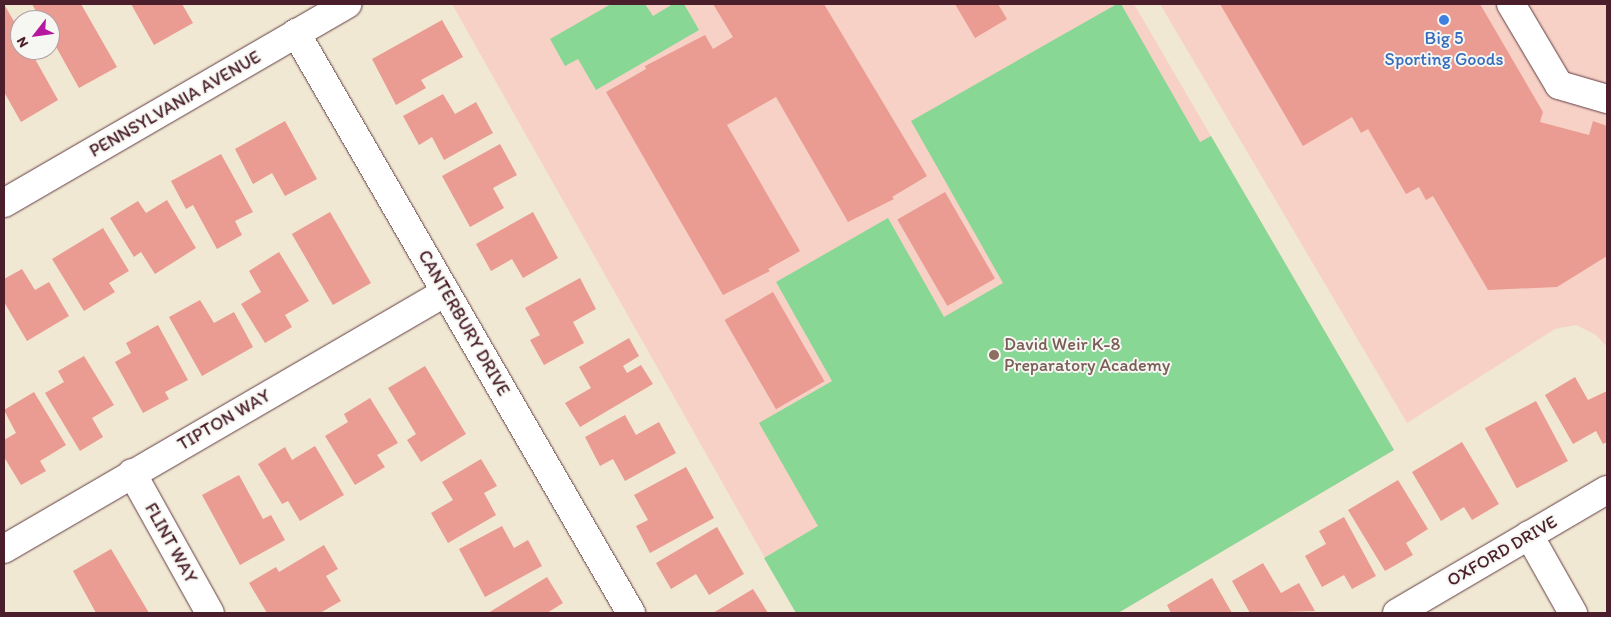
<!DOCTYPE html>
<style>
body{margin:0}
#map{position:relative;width:1611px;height:617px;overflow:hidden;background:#f1e8d3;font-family:Itim,sans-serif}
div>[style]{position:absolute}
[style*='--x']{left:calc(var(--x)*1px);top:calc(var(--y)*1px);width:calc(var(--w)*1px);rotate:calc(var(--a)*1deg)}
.built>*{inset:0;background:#f7d1c6}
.green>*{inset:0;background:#89d795}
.building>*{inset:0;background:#ea9b92;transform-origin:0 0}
.roads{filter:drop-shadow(0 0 1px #633d44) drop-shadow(0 0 1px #633d44)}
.minor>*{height:28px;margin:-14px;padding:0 14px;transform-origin:14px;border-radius:14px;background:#fff}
.dots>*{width:14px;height:14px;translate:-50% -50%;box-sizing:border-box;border:2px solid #f6f6f2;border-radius:50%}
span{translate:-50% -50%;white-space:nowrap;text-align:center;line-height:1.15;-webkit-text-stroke:4px #f6f6f2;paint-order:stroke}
.shop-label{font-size:18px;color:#366cbe}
.street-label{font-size:18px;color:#4a1f2b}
.education-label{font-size:18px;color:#785e54}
.left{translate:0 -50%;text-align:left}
.frame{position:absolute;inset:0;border:5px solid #4a1f2b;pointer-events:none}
.north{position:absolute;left:10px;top:10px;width:50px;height:50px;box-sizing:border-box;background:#f6f6f2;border:1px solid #b1a0a2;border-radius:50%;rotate:240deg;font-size:14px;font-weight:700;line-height:20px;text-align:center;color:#4a1f2b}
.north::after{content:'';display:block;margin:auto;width:18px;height:22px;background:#b5179e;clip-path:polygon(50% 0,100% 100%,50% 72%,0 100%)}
</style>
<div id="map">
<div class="built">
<i style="clip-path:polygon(452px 4px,1134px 4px,1394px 450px,1118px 613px,796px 613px)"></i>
<i style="clip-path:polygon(1160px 4px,1607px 4px,1607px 347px,1596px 335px,1576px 325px,1555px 329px,1407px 423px)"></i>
</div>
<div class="green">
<i style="clip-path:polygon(611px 4px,645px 4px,653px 16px,673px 4px,684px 4px,699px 30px,596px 90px,578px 59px,565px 66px,550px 39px)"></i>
<i style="clip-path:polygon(1117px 4px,1121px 4px,1200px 142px,1211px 136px,1394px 450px,1118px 613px,796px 613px,764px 558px,818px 526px,759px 423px,832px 381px,776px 282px,888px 218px,944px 317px,1003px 283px,911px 121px)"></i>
</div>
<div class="building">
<i style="clip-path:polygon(4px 4px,20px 32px,20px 50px,30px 50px,58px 100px,21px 122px,4px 92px)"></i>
<i style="clip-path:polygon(32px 4px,81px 4px,117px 67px,79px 88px,50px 36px,50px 20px,41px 20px)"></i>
<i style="clip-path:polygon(131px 4px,182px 4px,193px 23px,154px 45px)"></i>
<i style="clip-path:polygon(713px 4px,824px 4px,927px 176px,892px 197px,894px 199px,848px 222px,776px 97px,727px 125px,800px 251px,768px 269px,770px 271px,723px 295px,606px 92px,646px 69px,645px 66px,705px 35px,713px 49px,733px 37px)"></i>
<i style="clip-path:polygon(955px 4px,998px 4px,1007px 19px,975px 38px)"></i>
<i style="clip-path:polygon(1220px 4px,1480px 4px,1543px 112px,1540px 122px,1589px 135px,1593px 121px,1607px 126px,1607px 256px,1557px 287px,1488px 290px,1433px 196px,1426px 200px,1419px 187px,1406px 194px,1368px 129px,1361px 133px,1352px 117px,1303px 146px)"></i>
<i style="clip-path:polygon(442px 20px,463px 57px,421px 80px,426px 88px,396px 105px,372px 59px)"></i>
<i style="clip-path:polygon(443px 94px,455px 114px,476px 102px,493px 133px,444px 160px,432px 137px,419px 145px,403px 116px)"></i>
<i style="clip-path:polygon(285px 121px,317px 179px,285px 196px,272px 173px,253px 184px,235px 149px)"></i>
<i style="clip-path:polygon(500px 144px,517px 175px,493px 188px,504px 208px,470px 227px,442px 176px)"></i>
<i style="clip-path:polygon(221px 154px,253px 212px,235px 221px,242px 235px,217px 249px,193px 205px,186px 209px,171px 181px)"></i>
<i style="left:945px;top:192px;width:100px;height:55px;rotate:60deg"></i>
<i style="clip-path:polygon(167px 200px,196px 248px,155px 274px,141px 252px,134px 257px,110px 218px,138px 201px,146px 213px)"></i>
<i style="left:330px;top:212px;width:82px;height:44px;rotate:60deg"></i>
<i style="clip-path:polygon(533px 212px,558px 258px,523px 278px,512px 259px,491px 271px,476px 244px)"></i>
<i style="clip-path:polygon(103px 228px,129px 271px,109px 283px,115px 292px,84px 311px,52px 259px)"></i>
<i style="clip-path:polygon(279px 252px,309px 301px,285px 315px,292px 327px,265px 343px,241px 304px,261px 292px,249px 271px)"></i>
<i style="clip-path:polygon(22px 269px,35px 290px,49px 282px,69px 316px,27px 341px,4px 302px,4px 279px)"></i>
<i style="clip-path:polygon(580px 278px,596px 309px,573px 322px,584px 343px,544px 365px,530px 340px,540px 335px,525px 308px)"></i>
<i style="left:773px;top:292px;width:103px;height:56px;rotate:60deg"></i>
<i style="clip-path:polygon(200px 300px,214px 323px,234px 312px,253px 347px,202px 376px,169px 317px)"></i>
<i style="clip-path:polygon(158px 325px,188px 380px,165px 392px,169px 399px,143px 413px,115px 362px,131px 353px,126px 343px)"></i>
<i style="clip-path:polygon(629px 338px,639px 356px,623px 366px,627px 373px,641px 365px,653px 384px,580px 427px,565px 403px,591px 388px,579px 367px)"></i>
<i style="clip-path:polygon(84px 356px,114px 405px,92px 418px,103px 437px,80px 451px,45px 393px,64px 382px,58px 371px)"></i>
<i style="clip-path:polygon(425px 366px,466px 434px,421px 462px,407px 440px,416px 434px,388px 388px)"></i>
<i style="clip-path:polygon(1575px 377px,1588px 400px,1607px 391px,1607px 442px,1603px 444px,1596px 431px,1573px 444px,1545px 395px)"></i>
<i style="clip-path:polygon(34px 392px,66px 445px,40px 461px,46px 471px,21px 485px,4px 457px,4px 440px,16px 433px,4px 410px)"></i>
<i style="clip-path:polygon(370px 398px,398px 443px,377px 455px,385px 467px,355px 485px,325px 436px,348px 422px,344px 414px)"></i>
<i style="left:1536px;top:401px;width:68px;height:58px;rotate:62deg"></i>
<i style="clip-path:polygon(625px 415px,636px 435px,659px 422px,676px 453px,625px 481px,613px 459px,600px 466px,585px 437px)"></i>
<i style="clip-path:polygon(1462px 442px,1499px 504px,1472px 520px,1464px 507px,1441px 521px,1412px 472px)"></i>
<i style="clip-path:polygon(315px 446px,344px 495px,300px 521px,288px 501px,282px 504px,258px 464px,285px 447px,292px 460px)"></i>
<i style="clip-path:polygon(481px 459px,497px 486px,484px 493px,496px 515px,448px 543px,431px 513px,453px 500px,442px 482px)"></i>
<i style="clip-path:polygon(686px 467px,714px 518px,650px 553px,636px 526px,648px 520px,634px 495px)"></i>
<i style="clip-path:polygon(239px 475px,263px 519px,271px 515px,285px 540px,240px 565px,202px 495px)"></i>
<i style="clip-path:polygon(1398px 480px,1428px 529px,1406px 543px,1413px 555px,1385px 571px,1348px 510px)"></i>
<i style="clip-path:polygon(1344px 517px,1376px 576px,1352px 589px,1344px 575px,1322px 587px,1305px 556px,1326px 544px,1319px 531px)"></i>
<i style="clip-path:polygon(502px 526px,514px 548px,528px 540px,542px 566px,485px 597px,459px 549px)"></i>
<i style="clip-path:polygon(717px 527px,744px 574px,709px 595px,696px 574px,671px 589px,656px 563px)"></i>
<i style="clip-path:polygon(324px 545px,338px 569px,326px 576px,341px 601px,320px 613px,267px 613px,249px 583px,276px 567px,279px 572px)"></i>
<i style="clip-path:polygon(111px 549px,149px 613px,96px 613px,73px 571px)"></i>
<i style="clip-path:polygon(1263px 563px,1281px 593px,1299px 583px,1315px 611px,1250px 613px,1232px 581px)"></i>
<i style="clip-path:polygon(547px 577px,563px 603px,547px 613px,488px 613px)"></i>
<i style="clip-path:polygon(1212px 578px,1232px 613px,1171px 613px,1167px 605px)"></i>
<i style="clip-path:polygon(753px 589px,768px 613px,713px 613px)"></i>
</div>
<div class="roads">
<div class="minor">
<i style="--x:1511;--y:4;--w:94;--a:59.3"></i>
<i style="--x:1559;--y:85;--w:50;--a:16.3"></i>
<i style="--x:296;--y:33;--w:670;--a:59.99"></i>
<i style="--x:4;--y:203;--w:397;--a:-30.1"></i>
<i style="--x:132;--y:473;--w:160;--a:60.9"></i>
<i style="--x:1529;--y:535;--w:90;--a:60.6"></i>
<i style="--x:4;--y:549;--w:511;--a:-30.18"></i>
<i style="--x:1397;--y:613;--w:243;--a:-30.4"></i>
</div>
</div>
<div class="dots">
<i style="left:1444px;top:20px;background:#3f7fe0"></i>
<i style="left:994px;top:355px;background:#8d6e63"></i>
</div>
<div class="shop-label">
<span style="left:1444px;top:49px">Big 5<br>Sporting Goods</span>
</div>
<div class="street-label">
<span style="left:175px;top:104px;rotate:-30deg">PENNSYLVANIA AVENUE</span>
<span style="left:464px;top:323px;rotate:60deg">CANTERBURY DRIVE</span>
<span style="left:224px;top:420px;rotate:-30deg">TIPTON WAY</span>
<span style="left:171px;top:543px;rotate:61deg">FLINT WAY</span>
<span style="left:1502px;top:551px;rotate:-30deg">OXFORD DRIVE</span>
</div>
<div class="education-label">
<span class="left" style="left:1004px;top:355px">David Weir K-8<br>Preparatory Academy</span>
</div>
<div class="frame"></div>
<div class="north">N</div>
</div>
